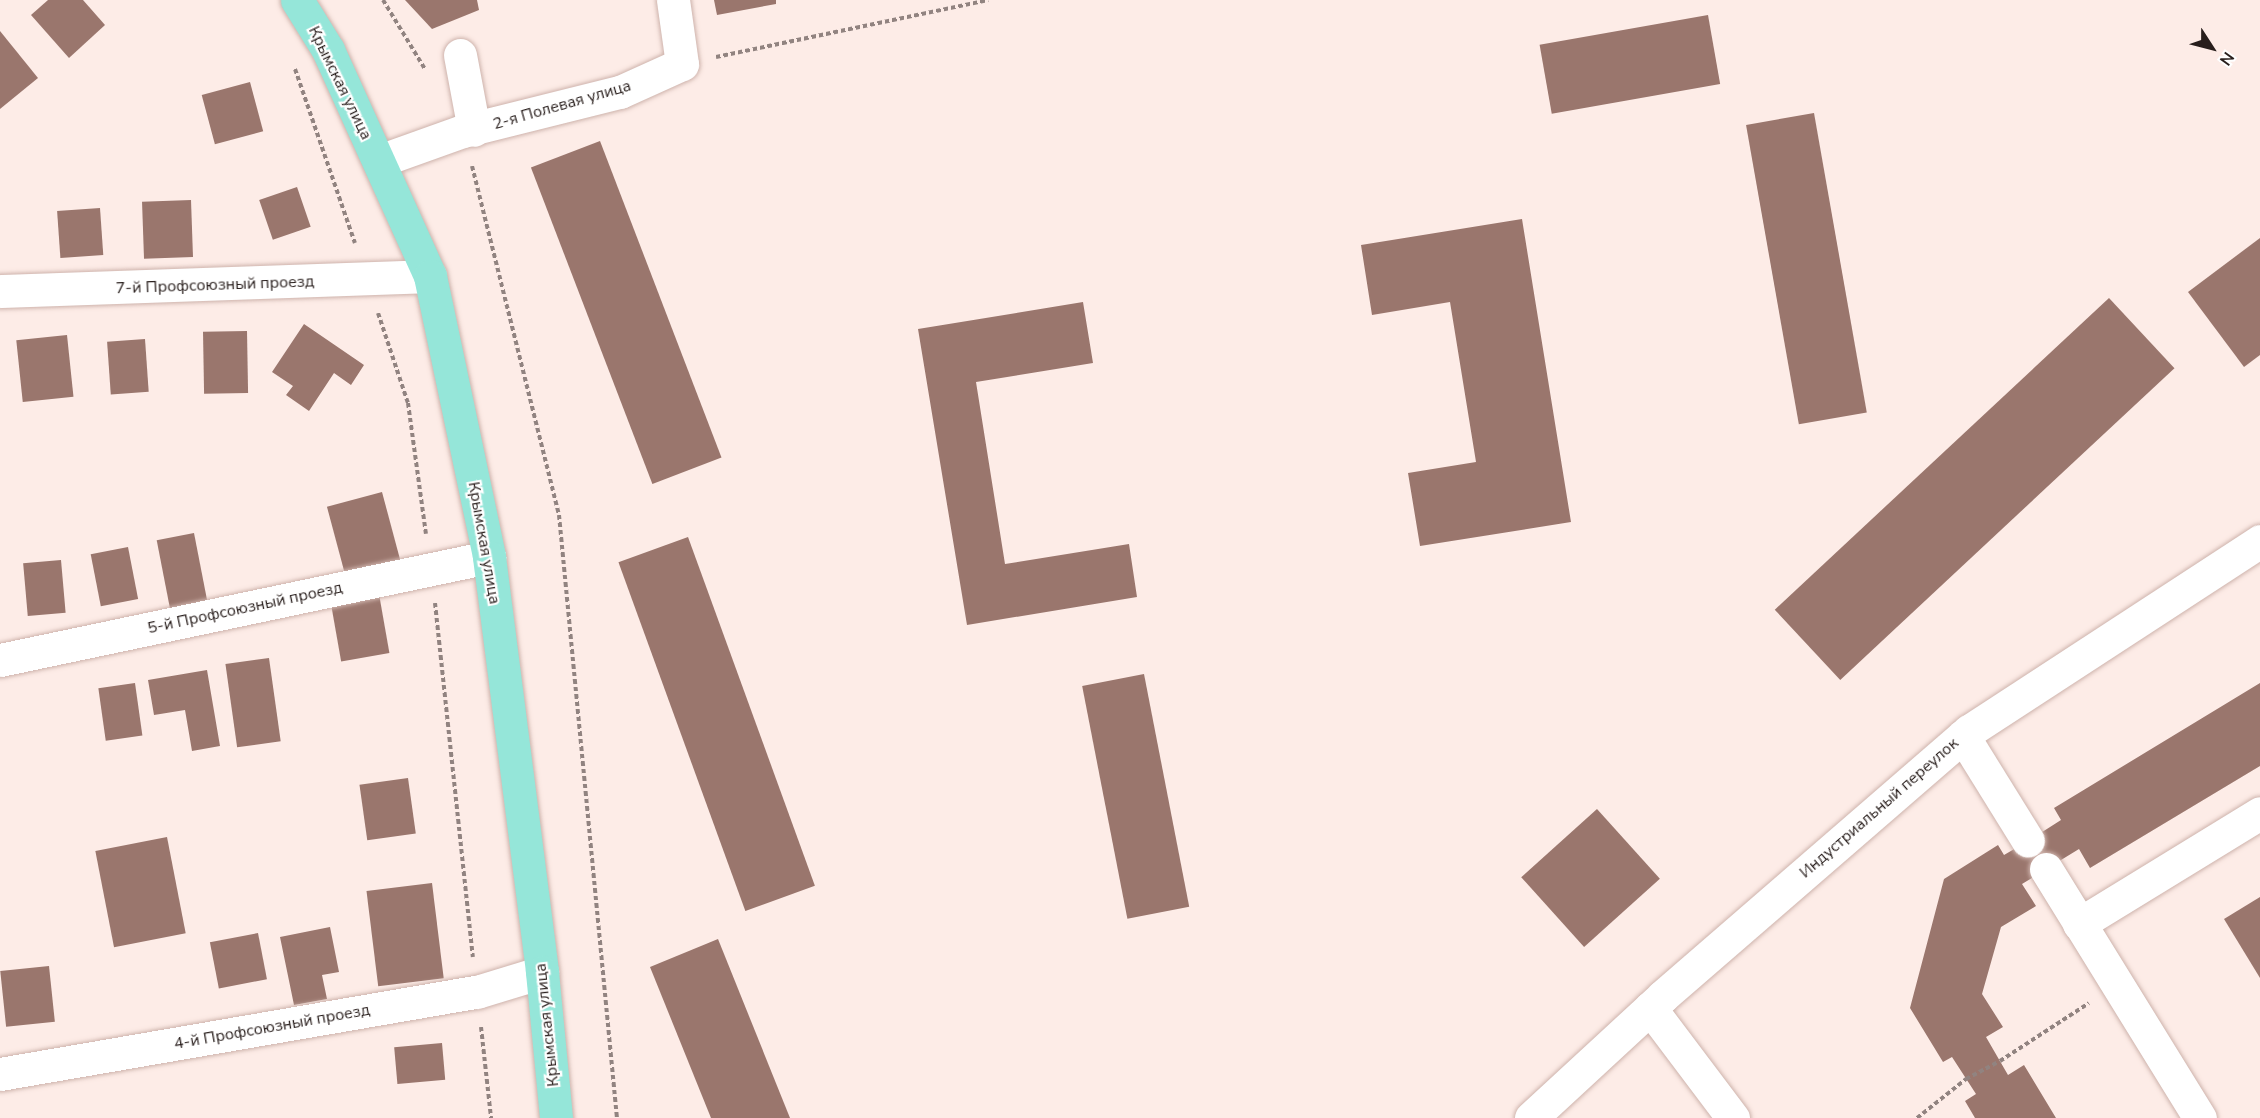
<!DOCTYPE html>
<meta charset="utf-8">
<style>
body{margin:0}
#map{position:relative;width:2260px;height:1118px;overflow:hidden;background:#fdece7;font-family:"Nunito Sans",sans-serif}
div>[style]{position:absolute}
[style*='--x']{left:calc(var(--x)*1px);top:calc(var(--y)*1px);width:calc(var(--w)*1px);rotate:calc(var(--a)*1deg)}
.building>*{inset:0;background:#9a766d;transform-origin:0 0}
.path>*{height:4px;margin-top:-2px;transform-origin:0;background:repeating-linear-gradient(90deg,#918380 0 4.5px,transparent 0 7.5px)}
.roads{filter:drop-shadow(0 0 2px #ceb3ac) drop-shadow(0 0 2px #ceb3ac)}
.minor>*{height:33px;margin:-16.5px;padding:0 16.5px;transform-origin:16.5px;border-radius:16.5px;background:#fff}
.major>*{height:33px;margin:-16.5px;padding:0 16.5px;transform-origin:16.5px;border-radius:16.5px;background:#95e6d9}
span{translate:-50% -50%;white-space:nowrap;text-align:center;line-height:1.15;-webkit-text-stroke:4.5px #fff;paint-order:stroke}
.street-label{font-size:16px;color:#281e1c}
.north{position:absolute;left:2182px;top:18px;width:60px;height:60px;-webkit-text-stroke:4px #fff;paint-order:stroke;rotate:126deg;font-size:16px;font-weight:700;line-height:24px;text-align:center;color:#281e1c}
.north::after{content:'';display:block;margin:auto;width:21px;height:27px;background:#281e1c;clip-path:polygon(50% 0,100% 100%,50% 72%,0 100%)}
</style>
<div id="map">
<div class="building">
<i style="clip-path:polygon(48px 0,83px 0,105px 25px,69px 58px,31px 15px)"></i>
<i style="clip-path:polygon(405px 0,477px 0,479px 10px,432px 29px)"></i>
<i style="clip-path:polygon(714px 0,776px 0,776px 4px,717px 15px)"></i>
<i style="left:1708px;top:15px;width:70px;height:171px;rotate:80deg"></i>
<i style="clip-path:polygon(0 31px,38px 78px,0 109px)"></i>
<i style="left:250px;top:82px;width:51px;height:50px;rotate:75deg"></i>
<i style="left:1814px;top:113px;width:304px;height:69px;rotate:80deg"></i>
<i style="left:600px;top:141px;width:339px;height:74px;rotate:69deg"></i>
<i style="left:297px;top:187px;width:42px;height:40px;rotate:71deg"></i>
<i style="left:191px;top:200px;width:57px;height:49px;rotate:88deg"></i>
<i style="left:100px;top:208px;width:47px;height:43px;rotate:86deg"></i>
<i style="clip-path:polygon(1522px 219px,1571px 522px,1420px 546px,1408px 473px,1476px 462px,1450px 302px,1372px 315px,1361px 245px)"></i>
<i style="clip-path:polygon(2260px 238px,2260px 355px,2244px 367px,2188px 292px)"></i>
<i style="left:2109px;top:298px;width:96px;height:457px;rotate:47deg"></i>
<i style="clip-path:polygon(1083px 302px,1093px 363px,976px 382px,1005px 564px,1129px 544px,1137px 597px,967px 625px,918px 329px)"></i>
<i style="clip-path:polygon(304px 324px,364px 365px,351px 385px,334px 373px,309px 411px,286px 395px,293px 386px,272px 372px)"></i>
<i style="left:247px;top:331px;width:62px;height:44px;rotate:89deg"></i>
<i style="left:67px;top:335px;width:62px;height:51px;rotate:84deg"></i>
<i style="left:145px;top:339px;width:53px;height:38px;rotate:86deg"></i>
<i style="left:382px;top:492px;width:76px;height:57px;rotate:75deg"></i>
<i style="left:194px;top:533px;width:76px;height:38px;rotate:79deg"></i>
<i style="left:688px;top:537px;width:371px;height:74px;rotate:70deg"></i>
<i style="left:128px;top:547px;width:53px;height:38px;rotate:79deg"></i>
<i style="left:61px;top:560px;width:53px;height:38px;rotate:85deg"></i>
<i style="left:379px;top:594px;width:60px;height:49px;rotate:80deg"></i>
<i style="left:269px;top:658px;width:84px;height:44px;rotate:82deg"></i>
<i style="clip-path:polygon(207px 670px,220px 746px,192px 751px,185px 710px,154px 715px,148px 680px)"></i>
<i style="left:1144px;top:674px;width:237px;height:63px;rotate:79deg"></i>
<i style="left:135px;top:683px;width:53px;height:37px;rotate:82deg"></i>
<i style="clip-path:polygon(2260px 683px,2260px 766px,2090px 868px,2079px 849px,2022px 884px,2036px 906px,2001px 927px,1982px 994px,2003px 1027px,1986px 1037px,2008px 1075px,2024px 1065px,2056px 1118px,1975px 1118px,1965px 1101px,1976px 1094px,1952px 1057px,1943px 1062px,1910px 1008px,1944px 879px,1998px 845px,2004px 855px,2028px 841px,2061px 820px,2054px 808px)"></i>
<i style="left:408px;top:778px;width:56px;height:49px;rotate:82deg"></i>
<i style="left:1597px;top:809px;width:94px;height:102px;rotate:48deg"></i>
<i style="left:167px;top:837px;width:98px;height:73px;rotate:79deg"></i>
<i style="left:432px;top:883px;width:96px;height:66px;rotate:83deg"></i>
<i style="clip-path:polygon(2260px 897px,2260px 978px,2224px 919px)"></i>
<i style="clip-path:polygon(330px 927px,339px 972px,322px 975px,327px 999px,294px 1005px,280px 937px)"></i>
<i style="left:258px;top:933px;width:47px;height:49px;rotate:79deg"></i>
<i style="clip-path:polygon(718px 939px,790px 1118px,711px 1118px,650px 967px)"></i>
<i style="left:49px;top:966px;width:56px;height:49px;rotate:84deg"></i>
<i style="left:442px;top:1043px;width:37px;height:48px;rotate:85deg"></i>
</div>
<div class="path">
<i style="--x:383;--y:0;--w:81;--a:58.7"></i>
<i style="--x:716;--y:57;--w:278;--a:-11.8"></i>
<i style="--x:295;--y:69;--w:184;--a:71"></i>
<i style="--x:472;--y:166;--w:360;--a:76"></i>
<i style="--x:559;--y:515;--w:606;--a:84.51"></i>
<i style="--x:378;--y:313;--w:95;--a:71.6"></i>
<i style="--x:408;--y:403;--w:132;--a:82.2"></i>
<i style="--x:435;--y:603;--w:356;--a:83.9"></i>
<i style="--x:481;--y:1027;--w:92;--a:83.7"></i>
<i style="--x:1917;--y:1118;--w:63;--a:-38.5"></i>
<i style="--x:1966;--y:1079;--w:38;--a:-28"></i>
<i style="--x:2000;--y:1061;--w:106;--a:-33.1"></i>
</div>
<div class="roads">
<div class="minor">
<i style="--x:460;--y:55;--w:76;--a:79.4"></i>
<i style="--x:379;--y:161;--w:89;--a:-19.7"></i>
<i style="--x:463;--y:131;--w:162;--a:-14"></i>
<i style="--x:620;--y:92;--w:68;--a:-24.3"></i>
<i style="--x:682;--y:64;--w:65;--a:-98"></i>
<i style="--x:0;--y:291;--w:430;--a:-2"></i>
<i style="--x:0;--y:660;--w:500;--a:-11.9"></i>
<i style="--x:1963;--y:736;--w:123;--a:58.2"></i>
<i style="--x:2046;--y:869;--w:293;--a:58.3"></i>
<i style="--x:2079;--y:924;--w:212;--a:-31.5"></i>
<i style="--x:1650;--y:1008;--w:138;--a:53"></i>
<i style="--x:0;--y:1074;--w:484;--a:-9.8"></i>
<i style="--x:477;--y:992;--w:68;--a:-17.1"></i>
<i style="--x:1531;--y:1118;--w:180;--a:-42.7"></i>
<i style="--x:1663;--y:996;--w:405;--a:-40.9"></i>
<i style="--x:1969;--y:731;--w:348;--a:-33.1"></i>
</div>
<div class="major">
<i style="--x:297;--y:0;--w:59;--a:58.2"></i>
<i style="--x:328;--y:50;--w:248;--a:65.7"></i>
<i style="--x:430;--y:276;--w:287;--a:78.1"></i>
<i style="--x:489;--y:557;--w:418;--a:82.7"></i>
<i style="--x:542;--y:972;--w:147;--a:84.5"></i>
</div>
</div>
<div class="street-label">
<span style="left:340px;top:83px;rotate:64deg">Крымская улица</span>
<span style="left:562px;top:105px;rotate:-16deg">2-я Полевая улица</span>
<span style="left:215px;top:285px;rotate:-2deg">7-й Профсоюзный проезд</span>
<span style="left:484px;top:543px;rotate:80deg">Крымская улица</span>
<span style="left:245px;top:608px;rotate:-12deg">5-й Профсоюзный проезд</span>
<span style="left:1879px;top:808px;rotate:-41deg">Индустриальный переулок</span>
<span style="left:547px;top:1025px;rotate:-96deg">Крымская улица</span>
<span style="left:272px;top:1027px;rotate:-10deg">4-й Профсоюзный проезд</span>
</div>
<div class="north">N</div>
</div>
